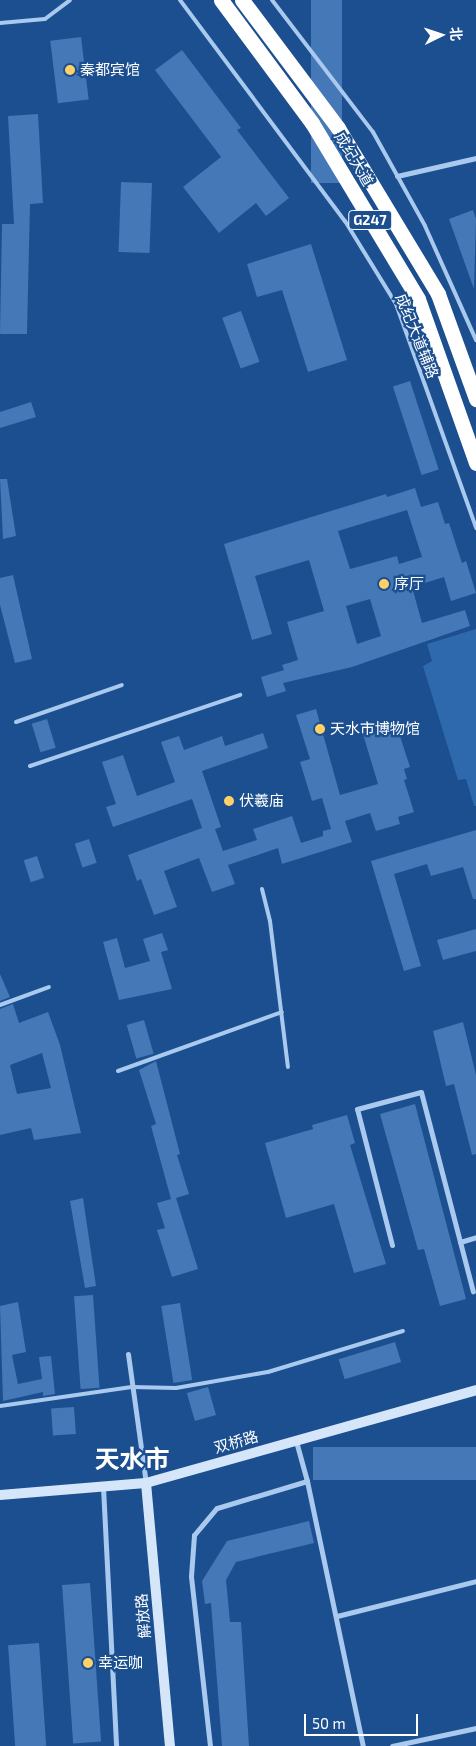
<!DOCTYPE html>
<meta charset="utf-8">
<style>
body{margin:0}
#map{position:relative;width:476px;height:1746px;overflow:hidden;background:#1b4f8f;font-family:"Exo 2","Noto Sans SC",sans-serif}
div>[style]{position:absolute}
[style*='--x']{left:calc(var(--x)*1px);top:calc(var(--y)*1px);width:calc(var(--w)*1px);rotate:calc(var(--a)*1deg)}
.green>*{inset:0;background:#2e69ad}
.building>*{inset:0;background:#4478b7;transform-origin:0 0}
.lane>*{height:4px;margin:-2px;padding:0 2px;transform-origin:2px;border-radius:2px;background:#a9c9ee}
.street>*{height:5px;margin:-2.5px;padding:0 2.5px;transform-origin:2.5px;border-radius:2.5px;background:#a9c9ee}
.secondary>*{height:10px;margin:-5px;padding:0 5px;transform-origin:5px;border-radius:5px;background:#d6e6fa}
.highway>*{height:15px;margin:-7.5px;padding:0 7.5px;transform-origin:7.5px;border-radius:7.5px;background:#fff}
.dots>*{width:14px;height:14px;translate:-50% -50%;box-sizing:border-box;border:2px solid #1b4f8f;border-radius:50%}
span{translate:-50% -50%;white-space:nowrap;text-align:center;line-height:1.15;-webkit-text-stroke:4.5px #1b4f8f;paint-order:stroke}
.shield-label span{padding:1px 4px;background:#1b4f8f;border:1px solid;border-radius:4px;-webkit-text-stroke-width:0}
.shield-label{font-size:14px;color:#fff;font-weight:700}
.poi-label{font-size:15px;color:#fff}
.left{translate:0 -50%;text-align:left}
.street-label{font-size:15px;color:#fff}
.town-label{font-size:25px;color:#fff;font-weight:700}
.north{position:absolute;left:416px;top:10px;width:50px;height:50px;-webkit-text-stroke:4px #1b4f8f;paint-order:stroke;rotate:86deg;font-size:14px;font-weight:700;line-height:20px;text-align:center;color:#fff}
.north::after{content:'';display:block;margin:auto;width:18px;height:22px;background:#fff;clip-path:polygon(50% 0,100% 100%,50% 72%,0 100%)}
.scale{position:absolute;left:304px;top:1714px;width:114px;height:22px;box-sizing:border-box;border:2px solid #fff;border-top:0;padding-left:6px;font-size:15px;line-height:18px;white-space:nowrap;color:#fff;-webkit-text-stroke:4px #1b4f8f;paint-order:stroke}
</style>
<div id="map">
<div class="green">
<i style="clip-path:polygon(476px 629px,476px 806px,474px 806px,466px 779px,458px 780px,423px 666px,432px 661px,427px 644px)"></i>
</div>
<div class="building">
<i style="left:311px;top:0;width:31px;height:183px"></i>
<i style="left:81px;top:37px;width:63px;height:31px;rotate:83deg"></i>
<i style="clip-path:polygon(182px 50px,241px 128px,237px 130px,289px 198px,266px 216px,256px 203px,219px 233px,183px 187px,221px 157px,155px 70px)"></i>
<i style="clip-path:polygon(38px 114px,43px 203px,30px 204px,27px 334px,0 334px,2px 224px,14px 224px,8px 116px)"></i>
<i style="left:121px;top:182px;width:31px;height:70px;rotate:2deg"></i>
<i style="clip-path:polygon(473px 210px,476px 219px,474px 289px,449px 219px)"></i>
<i style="clip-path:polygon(311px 244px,347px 360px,308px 372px,282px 290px,257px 297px,247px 264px)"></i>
<i style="left:241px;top:311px;width:54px;height:20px;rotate:70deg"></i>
<i style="left:410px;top:381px;width:93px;height:18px;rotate:72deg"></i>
<i style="clip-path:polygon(31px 402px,36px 417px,0 428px,0 412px)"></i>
<i style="clip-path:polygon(0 479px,7px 479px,16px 536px,3px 539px)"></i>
<i style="clip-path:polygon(evenodd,415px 488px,421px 507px,438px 502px,445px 524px,449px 523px,462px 563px,466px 561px,476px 593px,451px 601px,444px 577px,412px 587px,422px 623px,465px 610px,470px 626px,352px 667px,283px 683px,286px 691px,267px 697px,261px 677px,284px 670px,282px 665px,298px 660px,287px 622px,324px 611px,309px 560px,255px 576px,272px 634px,252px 640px,224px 544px,386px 494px,387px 497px,415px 488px,407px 510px,422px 557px,399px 564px,397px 556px,350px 569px,338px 531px,407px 510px,415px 488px,370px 599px,381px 636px,357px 644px,346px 606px,370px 599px)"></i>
<i style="clip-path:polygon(13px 575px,32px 659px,15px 663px,0 605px,0 578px)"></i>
<i style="clip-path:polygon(316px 709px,340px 795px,378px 784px,362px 731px,390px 722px,393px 732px,398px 730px,410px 767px,404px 769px,407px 779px,404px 780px,414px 812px,398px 817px,400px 824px,376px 831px,370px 813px,345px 821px,352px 842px,282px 864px,278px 848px,228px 865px,235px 884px,212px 892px,199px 858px,164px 871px,177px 907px,154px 915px,141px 879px,137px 881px,128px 855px,202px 828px,192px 799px,113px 827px,106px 807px,116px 804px,102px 762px,123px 755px,137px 796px,175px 782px,161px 742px,179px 736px,184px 750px,222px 736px,225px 746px,263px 733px,268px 748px,202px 771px,221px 827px,215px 829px,223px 851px,257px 840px,253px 829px,292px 816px,301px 843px,323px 836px,323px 831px,331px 829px,322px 798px,312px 801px,300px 762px,310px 759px,296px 715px)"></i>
<i style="left:47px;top:719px;width:30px;height:16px;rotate:73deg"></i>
<i style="clip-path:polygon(476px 830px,476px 899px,473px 899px,463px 867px,431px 876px,427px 864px,394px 874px,421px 966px,404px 971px,371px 861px)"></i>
<i style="left:89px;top:839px;width:25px;height:15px;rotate:72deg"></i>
<i style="left:37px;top:856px;width:23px;height:14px;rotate:72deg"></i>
<i style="clip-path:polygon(476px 929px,476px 951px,443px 960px,437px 940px)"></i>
<i style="clip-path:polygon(162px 933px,168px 950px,161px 952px,172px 989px,119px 1000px,103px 942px,117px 938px,125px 968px,150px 961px,143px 939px)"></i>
<i style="clip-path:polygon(0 974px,10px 997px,0 1001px)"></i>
<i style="clip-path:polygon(evenodd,13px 1004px,19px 1023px,48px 1012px,60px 1045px,81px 1133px,34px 1140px,31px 1128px,0 1135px,0 1009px,13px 1004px,42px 1053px,51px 1088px,17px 1094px,10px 1065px,42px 1053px)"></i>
<i style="left:144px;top:1020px;width:35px;height:18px;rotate:74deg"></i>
<i style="clip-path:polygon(463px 1022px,476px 1075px,476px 1154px,472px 1155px,454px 1084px,446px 1086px,433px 1031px)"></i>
<i style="clip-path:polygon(156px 1061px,180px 1154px,177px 1155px,189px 1194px,176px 1198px,198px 1269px,172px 1277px,157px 1230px,165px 1228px,157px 1203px,171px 1199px,151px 1126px,156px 1124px,139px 1070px)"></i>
<i style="clip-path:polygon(415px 1104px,466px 1299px,440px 1306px,424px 1249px,418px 1250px,380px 1114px)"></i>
<i style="clip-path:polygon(347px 1115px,355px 1143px,350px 1145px,386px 1264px,354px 1273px,334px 1204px,286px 1218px,265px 1143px,313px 1129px,312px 1125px)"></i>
<i style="clip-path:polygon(83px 1198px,96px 1286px,85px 1288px,70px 1201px)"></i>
<i style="left:93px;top:1295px;width:93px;height:19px;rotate:86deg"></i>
<i style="clip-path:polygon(18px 1302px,26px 1352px,12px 1355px,18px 1384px,42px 1379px,39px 1357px,51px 1356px,55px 1394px,43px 1396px,43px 1392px,3px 1401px,0 1306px)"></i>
<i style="left:180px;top:1303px;width:78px;height:19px;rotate:81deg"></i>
<i style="left:395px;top:1342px;width:21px;height:59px;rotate:73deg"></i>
<i style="left:208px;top:1387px;width:29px;height:22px;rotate:74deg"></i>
<i style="left:74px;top:1407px;width:27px;height:23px;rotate:86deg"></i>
<i style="left:476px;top:1447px;width:33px;height:163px;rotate:90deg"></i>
<i style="clip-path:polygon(309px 1521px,314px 1543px,236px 1562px,226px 1580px,230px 1622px,241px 1622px,249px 1746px,222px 1746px,211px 1603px,205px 1604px,202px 1581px,227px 1541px)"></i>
<i style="left:90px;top:1583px;width:159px;height:28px;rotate:86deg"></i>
<i style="left:39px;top:1643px;width:103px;height:31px;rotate:86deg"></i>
</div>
<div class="lane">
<i style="--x:180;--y:0;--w:276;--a:53.3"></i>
<i style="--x:345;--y:221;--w:97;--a:58.4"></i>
<i style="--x:396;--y:304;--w:238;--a:70.3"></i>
<i style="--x:272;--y:0;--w:166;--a:52.6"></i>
<i style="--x:373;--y:132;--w:107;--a:61"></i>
<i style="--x:425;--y:226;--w:125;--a:65.9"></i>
<i style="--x:0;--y:23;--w:45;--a:-5.1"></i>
<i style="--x:45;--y:19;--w:31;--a:-37"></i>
<i style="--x:16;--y:722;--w:112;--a:-19.2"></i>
<i style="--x:30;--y:766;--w:222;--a:-18.7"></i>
<i style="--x:262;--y:889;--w:33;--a:76"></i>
<i style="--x:270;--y:921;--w:147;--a:83"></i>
<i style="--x:0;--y:1005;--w:52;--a:-20.2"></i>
<i style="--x:118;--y:1071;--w:174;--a:-19.8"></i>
<i style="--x:0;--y:1406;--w:133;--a:-8.2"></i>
<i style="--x:132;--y:1387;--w:44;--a:1.3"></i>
<i style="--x:176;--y:1388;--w:93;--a:-9.9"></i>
<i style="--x:268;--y:1372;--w:141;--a:-16.9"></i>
</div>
<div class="street">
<i style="--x:397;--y:176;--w:81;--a:-12.8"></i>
<i style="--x:460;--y:1242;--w:17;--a:-17"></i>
<i style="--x:392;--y:1245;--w:140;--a:-104.4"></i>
<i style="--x:357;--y:1109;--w:66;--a:-14.9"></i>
<i style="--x:421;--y:1092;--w:206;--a:75.4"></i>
<i style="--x:128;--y:1354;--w:130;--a:82.1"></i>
<i style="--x:307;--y:1481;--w:271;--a:78.1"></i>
<i style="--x:103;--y:1487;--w:259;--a:87.1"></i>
<i style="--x:337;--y:1616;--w:143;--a:-14.1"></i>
<i style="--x:210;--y:1746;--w:171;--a:-96.4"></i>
<i style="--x:191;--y:1576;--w:41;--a:-85.8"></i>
<i style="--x:194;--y:1535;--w:35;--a:-50"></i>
<i style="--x:217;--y:1508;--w:94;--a:-16.7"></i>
<i style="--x:307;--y:1481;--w:41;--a:-105.4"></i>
<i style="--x:392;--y:1746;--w:86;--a:-12.1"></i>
</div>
<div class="secondary">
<i style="--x:146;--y:1483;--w:264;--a:84.8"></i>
<i style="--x:0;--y:1495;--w:146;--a:-4.7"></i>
<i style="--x:146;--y:1483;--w:343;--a:-15.7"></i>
</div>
<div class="highway">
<i style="--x:221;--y:0;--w:153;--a:53.5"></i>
<i style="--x:312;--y:123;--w:205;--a:58.9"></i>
<i style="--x:418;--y:299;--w:174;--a:70.5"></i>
<i style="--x:242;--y:0;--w:160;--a:53.1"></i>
<i style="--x:338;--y:128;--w:194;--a:58.9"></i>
<i style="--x:438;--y:294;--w:112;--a:70.1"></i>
</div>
<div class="dots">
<i style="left:70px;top:70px;background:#ffd166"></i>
<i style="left:384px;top:584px;background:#ffd166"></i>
<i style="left:320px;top:729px;background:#ffd166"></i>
<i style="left:229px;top:801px;background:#ffd166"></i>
<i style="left:88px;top:1663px;background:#ffd166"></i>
</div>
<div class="shield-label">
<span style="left:370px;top:220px">G247</span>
</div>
<div class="poi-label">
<span class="left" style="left:80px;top:70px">秦都宾馆</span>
<span class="left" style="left:394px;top:584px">序厅</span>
<span class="left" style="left:330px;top:729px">天水市博物馆</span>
<span class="left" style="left:239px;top:801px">伏羲庙</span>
<span class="left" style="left:98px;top:1663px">幸运咖</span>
</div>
<div class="street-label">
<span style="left:354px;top:159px;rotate:59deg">成纪大道</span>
<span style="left:417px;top:336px;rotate:68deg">成纪大道辅路</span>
<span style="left:236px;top:1442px;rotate:-16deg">双桥路</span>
<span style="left:143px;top:1616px;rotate:-95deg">解放路</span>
</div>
<div class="town-label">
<span style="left:132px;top:1458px">天水市</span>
</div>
<div class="north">北</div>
<div class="scale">50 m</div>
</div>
